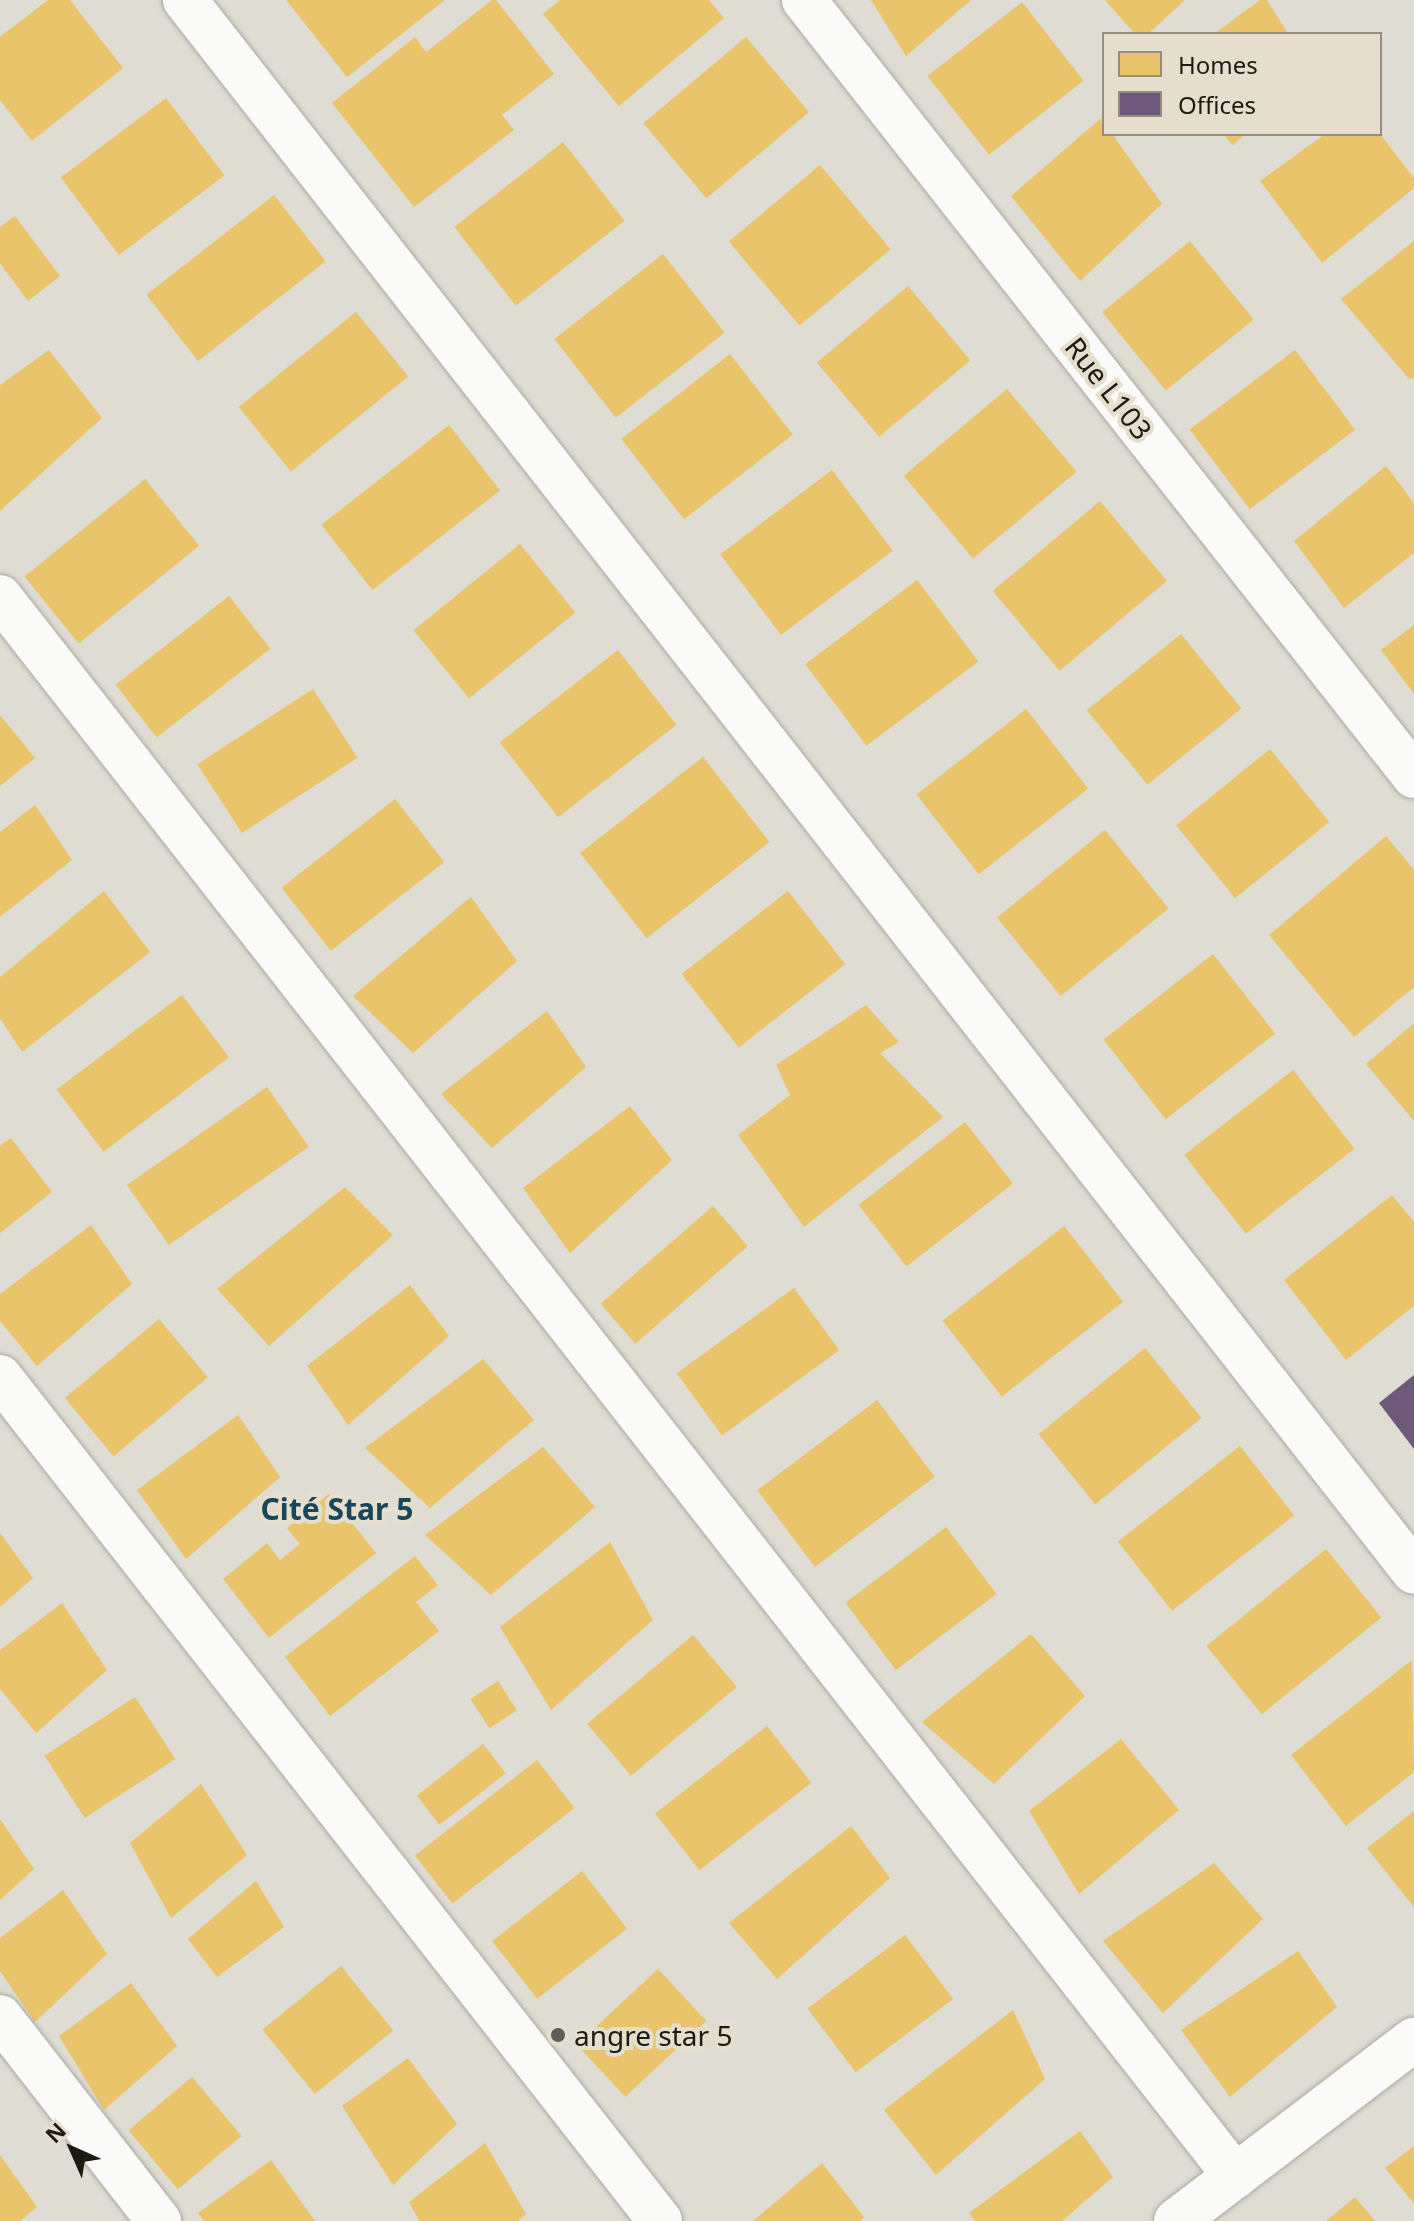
<!DOCTYPE html>
<meta charset="utf-8">
<style>
body{margin:0}
#map{position:relative;width:1414px;height:2221px;overflow:hidden;background:#dfdcd3;font-family:"Noto Sans",sans-serif}
div>[style]{position:absolute}
[style*='--x']{left:calc(var(--x)*1px);top:calc(var(--y)*1px);width:calc(var(--w)*1px);rotate:calc(var(--a)*1deg)}
.homes>*{inset:0;background:#e9c46a;transform-origin:0 0}
.offices>*{inset:0;background:#6d597a}
.roads{filter:drop-shadow(0 0 2px #aca9a2) drop-shadow(0 0 2px #aca9a2)}
.street>*{height:44px;margin:-22px;padding:0 22px;transform-origin:22px;border-radius:22px;background:#fafaf8}
.dots>*{width:22px;height:22px;translate:-50% -50%;box-sizing:border-box;border:4px solid #e5decd;border-radius:50%}
span{translate:-50% -50%;white-space:nowrap;text-align:center;line-height:1.15;-webkit-text-stroke:8px #e5decd;paint-order:stroke}
.street-label{font-size:28px;color:#1c1913}
.poi-label{font-size:28px;color:#1c1913}
.left{translate:0 -50%;text-align:left}
.neighbourhood-label{font-size:30px;color:#19465b;font-weight:700}
.legend{position:absolute;left:1102px;top:32px;width:280px;height:104px;box-sizing:border-box;background:#e5decd;border:2px solid #958f83;margin:0;padding:10px 14px;list-style:none;font-size:24px;color:#1c1913}
.legend li{display:flex;align-items:center;gap:16px;height:40px}
.legend b{width:40px;border:2px solid #958f83}
.north{position:absolute;left:32px;top:2109px;width:80px;height:80px;-webkit-text-stroke:6px #e5decd;paint-order:stroke;rotate:315deg;font-size:22px;font-weight:700;line-height:32px;text-align:center;color:#1c1913}
.north::after{content:'';display:block;margin:auto;width:28px;height:36px;background:#1c1913;clip-path:polygon(50% 0,100% 100%,50% 72%,0 100%)}
</style>
<div id="map">
<div class="homes">
<i style="clip-path:polygon(48px 0,70px 0,123px 68px,32px 141px,0 100px,0 37px)"></i>
<i style="clip-path:polygon(286px 0,445px 0,347px 77px)"></i>
<i style="clip-path:polygon(492px 0,496px 0,554px 74px,502px 115px,514px 130px,414px 207px,332px 103px,415px 37px,426px 52px)"></i>
<i style="clip-path:polygon(560px 0,709px 0,724px 18px,619px 106px,543px 14px)"></i>
<i style="clip-path:polygon(871px 0,971px 0,906px 56px)"></i>
<i style="clip-path:polygon(1105px 0,1185px 0,1148px 34px,1135px 34px)"></i>
<i style="clip-path:polygon(1260px 0,1267px 0,1288px 34px,1214px 34px)"></i>
<i style="left:1022px;top:2px;width:100px;height:120px;rotate:52deg"></i>
<i style="left:746px;top:37px;width:98px;height:134px;rotate:50deg"></i>
<i style="left:166px;top:98px;width:97px;height:132px;rotate:53deg"></i>
<i style="clip-path:polygon(1101px 118px,1104px 134px,1112px 134px,1162px 204px,1080px 281px,1011px 196px)"></i>
<i style="clip-path:polygon(1223px 134px,1245px 134px,1233px 145px)"></i>
<i style="clip-path:polygon(1325px 134px,1380px 134px,1414px 178px,1414px 188px,1322px 263px,1260px 181px)"></i>
<i style="left:563px;top:142px;width:100px;height:138px;rotate:52deg"></i>
<i style="left:820px;top:165px;width:110px;height:119px;rotate:50deg"></i>
<i style="left:274px;top:195px;width:84px;height:162px;rotate:52deg"></i>
<i style="clip-path:polygon(15px 216px,60px 276px,28px 301px,0 263px,0 227px)"></i>
<i style="left:1190px;top:241px;width:101px;height:113px;rotate:51deg"></i>
<i style="clip-path:polygon(1414px 241px,1414px 377px,1410px 380px,1341px 299px)"></i>
<i style="left:663px;top:254px;width:100px;height:138px;rotate:52deg"></i>
<i style="left:908px;top:286px;width:97px;height:119px;rotate:50deg"></i>
<i style="left:356px;top:312px;width:83px;height:151px;rotate:51deg"></i>
<i style="clip-path:polygon(49px 350px,102px 418px,0 511px,0 385px)"></i>
<i style="left:1295px;top:350px;width:100px;height:132px;rotate:53deg"></i>
<i style="left:730px;top:354px;width:102px;height:138px;rotate:52deg"></i>
<i style="left:1007px;top:389px;width:108px;height:135px;rotate:50deg"></i>
<i style="left:449px;top:425px;width:83px;height:162px;rotate:52deg"></i>
<i style="clip-path:polygon(1386px 466px,1414px 503px,1414px 553px,1344px 608px,1294px 541px)"></i>
<i style="left:832px;top:470px;width:101px;height:140px;rotate:53deg"></i>
<i style="left:145px;top:479px;width:86px;height:155px;rotate:51deg"></i>
<i style="left:1100px;top:501px;width:104px;height:140px;rotate:50deg"></i>
<i style="left:520px;top:544px;width:88px;height:137px;rotate:51deg"></i>
<i style="left:917px;top:580px;width:102px;height:140px;rotate:53deg"></i>
<i style="left:229px;top:596px;width:67px;height:144px;rotate:52deg"></i>
<i style="clip-path:polygon(1414px 625px,1414px 694px,1381px 650px)"></i>
<i style="left:1181px;top:634px;width:96px;height:121px;rotate:51deg"></i>
<i style="left:618px;top:650px;width:95px;height:150px;rotate:52deg"></i>
<i style="left:313px;top:689px;width:82px;height:138px;rotate:57deg"></i>
<i style="left:1026px;top:709px;width:101px;height:139px;rotate:52deg"></i>
<i style="clip-path:polygon(0 715px,35px 758px,0 786px)"></i>
<i style="left:1270px;top:749px;width:94px;height:121px;rotate:51deg"></i>
<i style="left:703px;top:757px;width:108px;height:156px;rotate:52deg"></i>
<i style="left:395px;top:799px;width:80px;height:144px;rotate:52deg"></i>
<i style="clip-path:polygon(35px 805px,72px 860px,0 917px,0 832px)"></i>
<i style="left:1105px;top:830px;width:101px;height:139px;rotate:51deg"></i>
<i style="clip-path:polygon(1386px 836px,1414px 870px,1414px 987px,1354px 1037px,1269px 935px)"></i>
<i style="clip-path:polygon(104px 891px,150px 952px,22px 1052px,0 1018px,0 977px)"></i>
<i style="left:788px;top:891px;width:93px;height:135px;rotate:52deg"></i>
<i style="clip-path:polygon(471px 897px,517px 961px,413px 1053px,353px 996px)"></i>
<i style="left:1213px;top:954px;width:101px;height:139px;rotate:52deg"></i>
<i style="left:182px;top:995px;width:78px;height:157px;rotate:53deg"></i>
<i style="clip-path:polygon(866px 1005px,899px 1042px,880px 1053px,943px 1117px,804px 1227px,738px 1135px,790px 1095px,776px 1065px)"></i>
<i style="clip-path:polygon(547px 1011px,586px 1067px,492px 1148px,441px 1094px)"></i>
<i style="clip-path:polygon(1414px 1023px,1414px 1121px,1366px 1064px)"></i>
<i style="left:1293px;top:1070px;width:100px;height:138px;rotate:52deg"></i>
<i style="left:267px;top:1087px;width:73px;height:171px;rotate:55deg"></i>
<i style="clip-path:polygon(630px 1106px,672px 1160px,570px 1253px,523px 1188px)"></i>
<i style="left:965px;top:1122px;width:78px;height:135px;rotate:52deg"></i>
<i style="clip-path:polygon(11px 1138px,52px 1192px,0 1233px,0 1145px)"></i>
<i style="clip-path:polygon(345px 1187px,393px 1235px,269px 1346px,217px 1289px)"></i>
<i style="clip-path:polygon(1392px 1195px,1414px 1222px,1414px 1306px,1346px 1360px,1284px 1280px)"></i>
<i style="left:713px;top:1206px;width:53px;height:149px;rotate:49deg"></i>
<i style="clip-path:polygon(91px 1225px,132px 1284px,37px 1366px,0 1321px,0 1294px)"></i>
<i style="left:1064px;top:1226px;width:96px;height:154px;rotate:52deg"></i>
<i style="clip-path:polygon(410px 1285px,449px 1336px,348px 1425px,307px 1366px)"></i>
<i style="left:794px;top:1288px;width:77px;height:145px;rotate:54deg"></i>
<i style="left:159px;top:1319px;width:76px;height:123px;rotate:50deg"></i>
<i style="left:1145px;top:1348px;width:90px;height:137px;rotate:51deg"></i>
<i style="clip-path:polygon(483px 1359px,534px 1420px,430px 1508px,365px 1448px)"></i>
<i style="left:877px;top:1400px;width:96px;height:150px;rotate:53deg"></i>
<i style="clip-path:polygon(238px 1415px,280px 1477px,186px 1559px,137px 1490px)"></i>
<i style="left:1240px;top:1446px;width:88px;height:155px;rotate:52deg"></i>
<i style="clip-path:polygon(543px 1447px,595px 1507px,491px 1595px,425px 1535px)"></i>
<i style="clip-path:polygon(329px 1494px,376px 1553px,269px 1638px,223px 1579px,267px 1543px,280px 1560px,300px 1544px,287px 1528px)"></i>
<i style="left:946px;top:1527px;width:84px;height:126px;rotate:53deg"></i>
<i style="clip-path:polygon(0 1533px,33px 1578px,0 1607px)"></i>
<i style="clip-path:polygon(610px 1542px,653px 1620px,551px 1710px,500px 1627px)"></i>
<i style="left:1326px;top:1549px;width:88px;height:154px;rotate:51deg"></i>
<i style="clip-path:polygon(415px 1556px,438px 1585px,416px 1602px,439px 1631px,330px 1716px,285px 1657px)"></i>
<i style="clip-path:polygon(62px 1603px,107px 1670px,36px 1733px,0 1689px,0 1650px)"></i>
<i style="clip-path:polygon(1031px 1634px,1085px 1696px,994px 1784px,922px 1722px)"></i>
<i style="left:693px;top:1635px;width:68px;height:138px;rotate:50deg"></i>
<i style="clip-path:polygon(1412px 1660px,1414px 1772px,1346px 1826px,1291px 1755px)"></i>
<i style="left:498px;top:1681px;width:35px;height:33px;rotate:57deg"></i>
<i style="left:135px;top:1697px;width:74px;height:108px;rotate:57deg"></i>
<i style="left:767px;top:1726px;width:72px;height:142px;rotate:52deg"></i>
<i style="clip-path:polygon(1121px 1739px,1179px 1810px,1079px 1894px,1029px 1811px)"></i>
<i style="left:483px;top:1744px;width:37px;height:84px;rotate:52deg"></i>
<i style="left:537px;top:1760px;width:61px;height:155px;rotate:52deg"></i>
<i style="clip-path:polygon(201px 1784px,247px 1855px,171px 1918px,130px 1843px)"></i>
<i style="clip-path:polygon(1414px 1811px,1414px 1907px,1367px 1848px)"></i>
<i style="clip-path:polygon(0 1819px,34px 1869px,0 1900px)"></i>
<i style="clip-path:polygon(851px 1826px,890px 1878px,777px 1979px,729px 1923px)"></i>
<i style="clip-path:polygon(1214px 1863px,1263px 1919px,1163px 2013px,1103px 1941px)"></i>
<i style="left:582px;top:1871px;width:73px;height:114px;rotate:52deg"></i>
<i style="clip-path:polygon(256px 1881px,284px 1927px,217px 1977px,188px 1939px)"></i>
<i style="clip-path:polygon(63px 1890px,107px 1954px,35px 2022px,0 1971px,0 1938px)"></i>
<i style="left:905px;top:1935px;width:80px;height:122px;rotate:53deg"></i>
<i style="clip-path:polygon(1298px 1951px,1337px 2007px,1230px 2097px,1181px 2030px)"></i>
<i style="left:341px;top:1966px;width:83px;height:101px;rotate:51deg"></i>
<i style="left:658px;top:1969px;width:71px;height:111px;rotate:47deg"></i>
<i style="clip-path:polygon(131px 1983px,177px 2046px,104px 2110px,59px 2036px)"></i>
<i style="clip-path:polygon(1013px 2010px,1045px 2079px,936px 2175px,884px 2110px)"></i>
<i style="clip-path:polygon(408px 2058px,457px 2124px,393px 2185px,342px 2106px)"></i>
<i style="left:192px;top:2077px;width:77px;height:83px;rotate:50deg"></i>
<i style="clip-path:polygon(1080px 2131px,1113px 2177px,1062px 2221px,975px 2221px,969px 2213px)"></i>
<i style="clip-path:polygon(485px 2143px,526px 2214px,518px 2221px,419px 2221px,409px 2202px)"></i>
<i style="clip-path:polygon(1414px 2146px,1414px 2204px,1385px 2168px)"></i>
<i style="clip-path:polygon(0 2155px,37px 2207px,20px 2221px,0 2221px)"></i>
<i style="clip-path:polygon(271px 2160px,315px 2221px,204px 2221px,198px 2213px)"></i>
<i style="clip-path:polygon(822px 2163px,864px 2217px,860px 2221px,753px 2221px)"></i>
<i style="clip-path:polygon(1355px 2197px,1375px 2221px,1326px 2221px)"></i>
</div>
<div class="offices">
<i style="clip-path:polygon(1414px 1375px,1414px 1449px,1379px 1403px)"></i>
</div>
<div class="roads">
<div class="street">
<i style="--x:185;--y:0;--w:1995;--a:51.98"></i>
<i style="--x:804;--y:0;--w:987;--a:51.83"></i>
<i style="--x:0;--y:597;--w:2005;--a:51.97"></i>
<i style="--x:0;--y:1377;--w:1071;--a:51.97"></i>
<i style="--x:0;--y:2017;--w:259;--a:52.1"></i>
<i style="--x:1176;--y:2221;--w:299;--a:-37.3"></i>
</div>
</div>
<div class="dots">
<i style="left:558px;top:2035px;background:#605d56"></i>
</div>
<div class="street-label">
<span style="left:1109px;top:388px;rotate:52deg">Rue L103</span>
</div>
<div class="poi-label">
<span class="left" style="left:574px;top:2035px">angre star 5</span>
</div>
<div class="neighbourhood-label">
<span style="left:337px;top:1509px">Cité Star 5</span>
</div>
<ul class="legend">
<li><b style="height:22px;background:#e9c46a"></b>Homes</li>
<li><b style="height:22px;background:#6d597a"></b>Offices</li>
</ul>
<div class="north">N</div>
</div>
